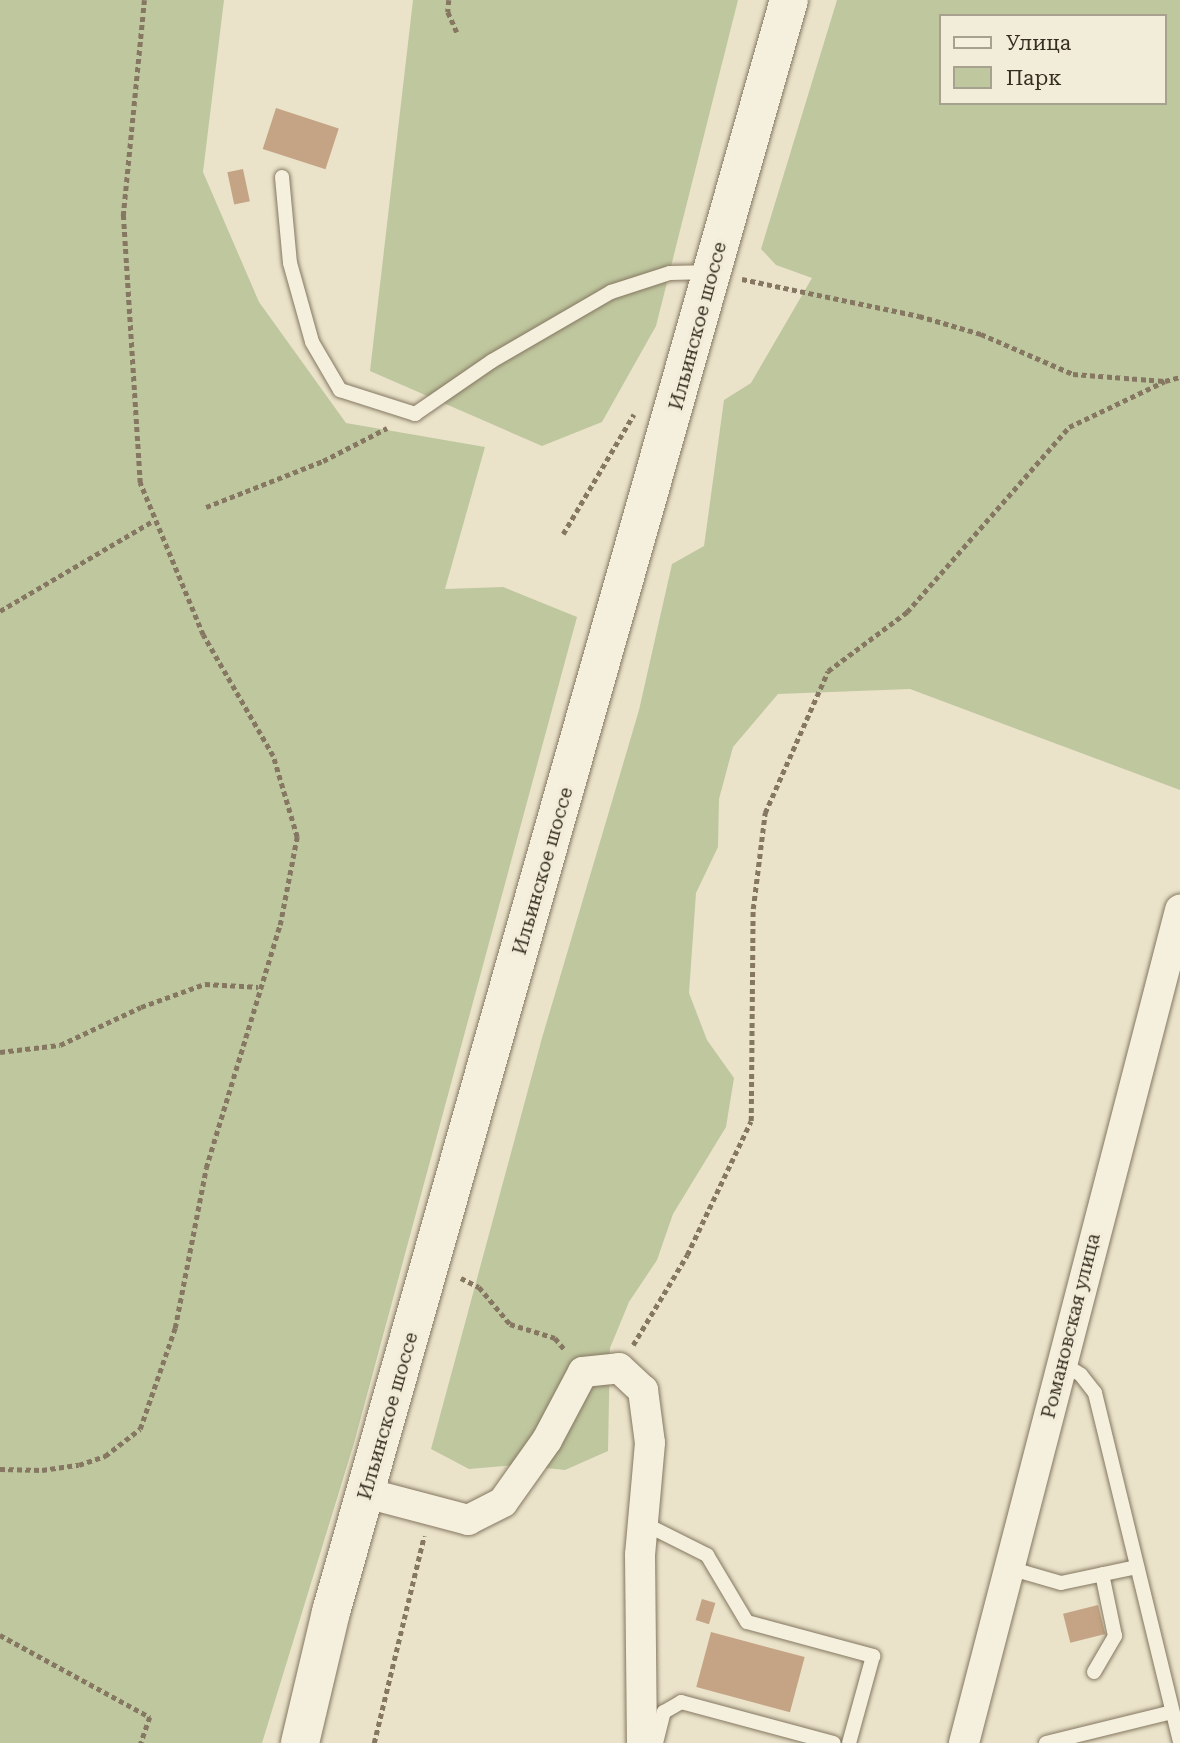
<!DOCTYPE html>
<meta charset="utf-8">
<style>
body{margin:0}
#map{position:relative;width:1180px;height:1743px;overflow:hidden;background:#eae3ca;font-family:"Roboto Serif",serif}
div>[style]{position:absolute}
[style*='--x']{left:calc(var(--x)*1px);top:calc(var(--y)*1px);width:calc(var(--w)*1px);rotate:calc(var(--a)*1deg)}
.green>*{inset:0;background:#bfc79f}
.building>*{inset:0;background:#c4a485;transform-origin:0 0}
.path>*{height:4.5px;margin-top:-2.25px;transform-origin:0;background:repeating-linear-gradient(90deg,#857761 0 5px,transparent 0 8.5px)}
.roads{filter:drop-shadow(0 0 2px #857761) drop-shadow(0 0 2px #857761)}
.service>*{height:14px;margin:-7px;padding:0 7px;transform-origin:7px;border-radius:7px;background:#f5f0dd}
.minor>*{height:30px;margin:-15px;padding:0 15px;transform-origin:15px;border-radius:15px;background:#f5f0dd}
.secondary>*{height:38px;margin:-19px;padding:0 19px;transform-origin:19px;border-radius:19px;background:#f5f0dd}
span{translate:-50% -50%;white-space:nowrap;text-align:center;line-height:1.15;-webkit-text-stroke:7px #f2edd9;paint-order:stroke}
.street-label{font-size:19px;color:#372e22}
.legend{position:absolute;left:939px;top:14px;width:228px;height:91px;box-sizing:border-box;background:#f2edd9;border:2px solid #a7a190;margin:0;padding:9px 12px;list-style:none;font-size:21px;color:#372e22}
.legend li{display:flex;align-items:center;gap:14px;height:35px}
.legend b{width:35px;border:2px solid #a7a190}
</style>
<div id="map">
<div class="green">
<i style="clip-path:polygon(0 0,224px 0,203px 172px,259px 302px,346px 423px,485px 447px,445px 589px,503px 587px,577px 617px,354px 1443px,262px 1743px,0 1743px)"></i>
<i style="clip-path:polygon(413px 0,738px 0,656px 326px,602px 422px,542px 446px,370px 371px)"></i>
<i style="clip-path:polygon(evenodd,837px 0,1180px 0,1180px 790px,910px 689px,778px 694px,733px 747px,719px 799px,718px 847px,696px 893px,689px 993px,707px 1040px,734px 1078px,726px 1127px,673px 1214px,657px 1260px,629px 1302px,610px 1348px,608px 1451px,565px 1470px,517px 1465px,469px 1469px,431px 1449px,542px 1038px,639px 710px,672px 564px,704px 546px,724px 400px,751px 383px,812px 278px,776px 265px,761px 249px,837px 0,940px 16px,1164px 16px,1164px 103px,940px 103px,940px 16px)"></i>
</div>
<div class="building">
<i style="left:276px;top:108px;width:66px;height:43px;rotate:18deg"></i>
<i style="left:243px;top:169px;width:33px;height:16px;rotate:78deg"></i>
<i style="left:702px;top:1599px;width:14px;height:22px;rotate:17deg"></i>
<i style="left:1098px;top:1605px;width:30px;height:36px;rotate:76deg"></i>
<i style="left:711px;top:1632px;width:97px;height:57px;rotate:15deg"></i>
</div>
<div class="path">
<i style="--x:449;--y:0;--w:12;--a:95"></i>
<i style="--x:448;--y:12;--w:22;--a:66"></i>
<i style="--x:742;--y:279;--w:181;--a:11.8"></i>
<i style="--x:919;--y:316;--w:65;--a:16.2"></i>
<i style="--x:981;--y:334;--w:100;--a:23.5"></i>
<i style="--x:1073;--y:374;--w:92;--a:4.4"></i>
<i style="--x:1165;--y:381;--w:16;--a:-15"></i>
<i style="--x:206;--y:507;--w:126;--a:-21.5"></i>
<i style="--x:323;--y:461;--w:72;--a:-27.3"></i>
<i style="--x:563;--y:534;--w:139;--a:-59.4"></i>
<i style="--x:0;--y:611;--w:178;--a:-30.5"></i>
<i style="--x:0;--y:1052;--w:60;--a:-6.7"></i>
<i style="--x:60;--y:1045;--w:89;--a:-25.1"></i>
<i style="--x:141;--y:1007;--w:68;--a:-19.8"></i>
<i style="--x:205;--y:984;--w:53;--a:3.2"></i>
<i style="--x:461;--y:1278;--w:20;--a:27"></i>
<i style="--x:479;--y:1287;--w:48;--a:50"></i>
<i style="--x:510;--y:1324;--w:47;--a:17.3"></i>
<i style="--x:555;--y:1338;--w:16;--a:50"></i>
<i style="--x:633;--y:1345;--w:105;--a:-59"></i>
<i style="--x:687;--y:1255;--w:148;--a:-64.5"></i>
<i style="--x:751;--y:1121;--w:212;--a:-89.5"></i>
<i style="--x:753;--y:909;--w:97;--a:-82.9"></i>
<i style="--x:765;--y:813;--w:155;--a:-66.1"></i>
<i style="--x:828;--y:671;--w:99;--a:-36.8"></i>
<i style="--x:907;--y:612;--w:246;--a:-48.8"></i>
<i style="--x:1069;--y:427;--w:106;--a:-25.6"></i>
<i style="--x:0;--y:1469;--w:42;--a:1.4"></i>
<i style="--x:42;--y:1470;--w:37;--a:-8"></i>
<i style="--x:79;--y:1465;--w:28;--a:-19"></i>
<i style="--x:105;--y:1456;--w:44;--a:-37.6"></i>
<i style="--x:140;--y:1429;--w:107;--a:-70.9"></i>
<i style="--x:175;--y:1328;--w:163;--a:-79"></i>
<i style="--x:206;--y:1168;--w:254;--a:-73.1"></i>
<i style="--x:280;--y:925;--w:90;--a:-79.1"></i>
<i style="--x:297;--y:837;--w:84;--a:-106.5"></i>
<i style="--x:273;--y:756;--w:140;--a:-120"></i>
<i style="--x:203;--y:635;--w:165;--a:-112.5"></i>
<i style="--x:140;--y:483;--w:268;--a:-93.6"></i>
<i style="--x:123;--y:216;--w:217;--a:-84.4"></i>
<i style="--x:0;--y:1635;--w:171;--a:28.7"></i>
<i style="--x:150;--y:1717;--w:28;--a:109"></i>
<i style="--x:374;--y:1743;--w:213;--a:-76.4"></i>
</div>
<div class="roads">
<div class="service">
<i style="--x:282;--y:177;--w:86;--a:84.7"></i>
<i style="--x:290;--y:263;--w:82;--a:74.4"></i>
<i style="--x:312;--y:342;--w:56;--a:59.7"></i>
<i style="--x:340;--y:390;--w:79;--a:17.7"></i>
<i style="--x:415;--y:414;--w:93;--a:-34.5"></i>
<i style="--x:492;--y:361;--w:138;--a:-30.1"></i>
<i style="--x:611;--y:292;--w:62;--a:-17.9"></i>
<i style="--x:670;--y:273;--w:41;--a:-1.4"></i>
<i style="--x:1062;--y:1363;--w:22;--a:32"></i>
<i style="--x:1081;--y:1375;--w:23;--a:52"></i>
<i style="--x:1095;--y:1393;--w:360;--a:76.3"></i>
<i style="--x:643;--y:1523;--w:72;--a:26.6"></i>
<i style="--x:707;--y:1555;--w:78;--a:59.2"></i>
<i style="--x:747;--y:1622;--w:131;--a:15.1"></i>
<i style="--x:873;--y:1656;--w:90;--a:105.4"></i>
<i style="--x:1009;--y:1568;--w:54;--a:16.1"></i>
<i style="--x:1061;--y:1583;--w:78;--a:-11.9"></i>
<i style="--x:1094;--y:1672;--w:42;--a:-59.7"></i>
<i style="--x:1115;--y:1636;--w:63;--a:-101.8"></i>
<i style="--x:656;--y:1743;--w:32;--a:-76"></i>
<i style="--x:664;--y:1712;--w:20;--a:-30"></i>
<i style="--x:681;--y:1702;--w:158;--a:15"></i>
<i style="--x:1046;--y:1743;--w:130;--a:-13.8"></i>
</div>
<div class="minor">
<i style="--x:366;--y:1493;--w:106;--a:14.8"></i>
<i style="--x:468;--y:1520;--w:39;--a:-27"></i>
<i style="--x:503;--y:1502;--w:76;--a:-54.6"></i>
<i style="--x:547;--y:1440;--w:77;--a:-62.1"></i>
<i style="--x:583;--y:1372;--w:36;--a:-6"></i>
<i style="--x:619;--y:1368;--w:33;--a:43"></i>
<i style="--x:643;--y:1390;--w:53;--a:82.5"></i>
<i style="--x:650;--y:1443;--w:111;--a:95.1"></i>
<i style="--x:640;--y:1554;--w:189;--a:89.4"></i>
<i style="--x:964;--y:1743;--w:861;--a:-75.46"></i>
</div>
<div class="secondary">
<i style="--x:300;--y:1743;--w:135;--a:-76.7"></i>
<i style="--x:331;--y:1612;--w:1676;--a:-74.14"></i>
</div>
</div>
<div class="street-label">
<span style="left:698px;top:326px;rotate:-75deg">Ильинское шоссе</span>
<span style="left:543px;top:871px;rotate:-74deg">Ильинское шоссе</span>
<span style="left:1071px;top:1326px;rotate:-76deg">Романовская улица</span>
<span style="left:388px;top:1416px;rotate:-74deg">Ильинское шоссе</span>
</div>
<ul class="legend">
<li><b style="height:9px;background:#f5f0dd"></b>Улица</li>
<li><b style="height:19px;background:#bfc79f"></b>Парк</li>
</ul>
</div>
